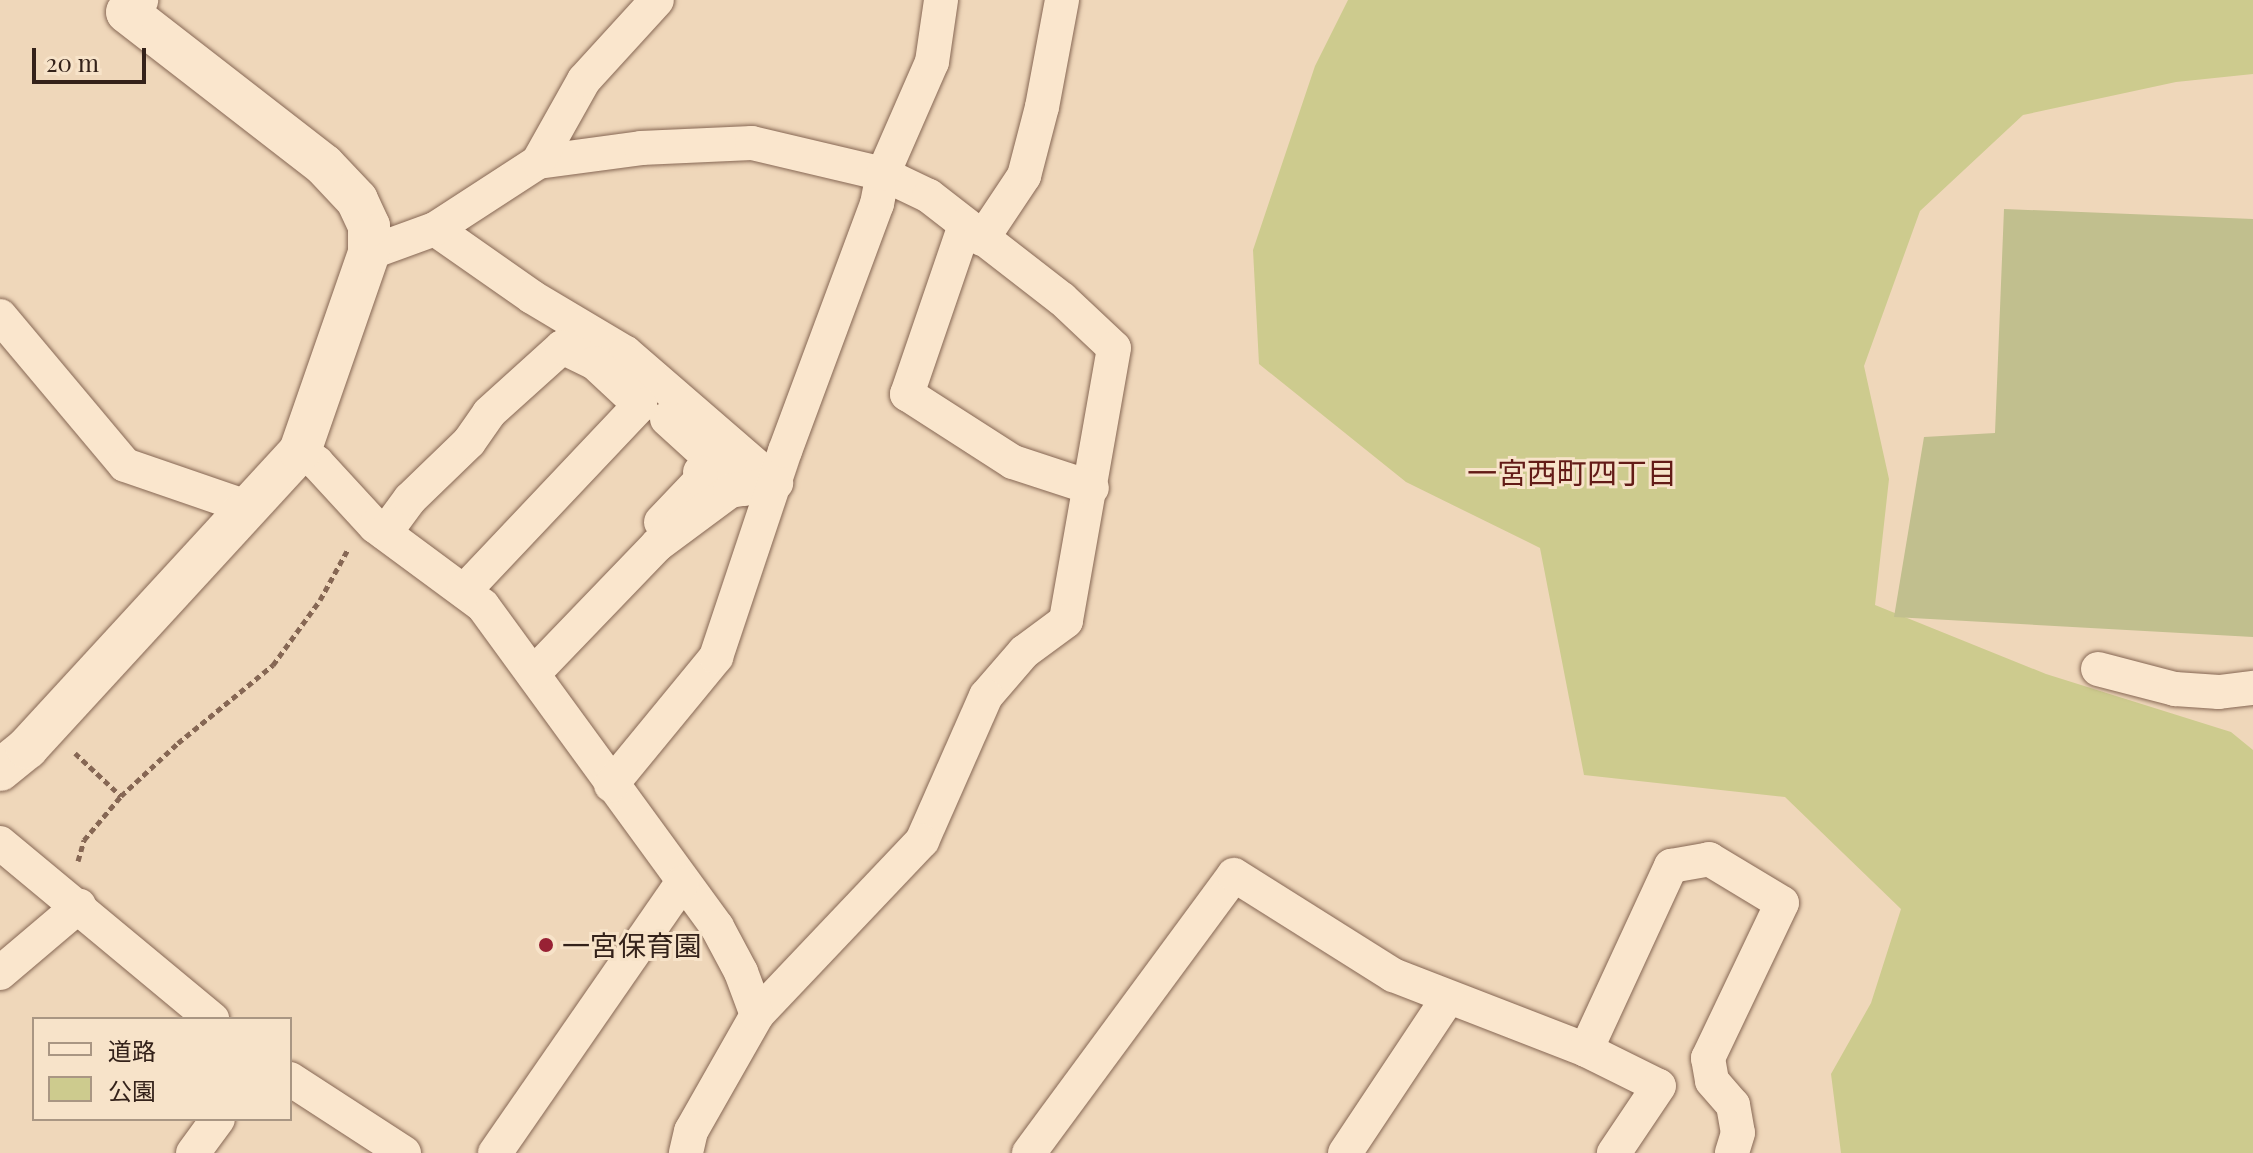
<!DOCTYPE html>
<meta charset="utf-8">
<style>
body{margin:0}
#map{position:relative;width:2253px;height:1153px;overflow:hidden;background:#efd7ba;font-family:"Playfair Display","Noto Sans JP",serif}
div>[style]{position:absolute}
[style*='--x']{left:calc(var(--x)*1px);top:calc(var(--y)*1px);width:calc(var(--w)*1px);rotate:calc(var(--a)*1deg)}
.green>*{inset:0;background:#cdcb8e}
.cemetery>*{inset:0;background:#c1bf8e}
.path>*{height:5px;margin-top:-2.5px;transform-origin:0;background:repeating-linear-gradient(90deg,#866754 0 6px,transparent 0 10px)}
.roads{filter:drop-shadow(0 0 2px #866754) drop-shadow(0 0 2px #866754)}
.minor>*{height:34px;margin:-17px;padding:0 17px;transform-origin:17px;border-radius:17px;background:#fae6cd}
.tertiary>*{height:42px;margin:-21px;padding:0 21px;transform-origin:21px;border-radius:21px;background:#fae6cd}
.dots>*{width:22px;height:22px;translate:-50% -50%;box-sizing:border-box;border:4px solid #f7e3c9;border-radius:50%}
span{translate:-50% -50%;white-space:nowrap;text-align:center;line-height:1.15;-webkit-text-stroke:6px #f7e3c9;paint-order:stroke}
.poi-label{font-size:28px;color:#34221a}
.left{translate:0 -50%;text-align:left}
.neighbourhood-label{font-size:30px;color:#631b17}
.legend{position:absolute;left:32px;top:1017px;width:260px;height:104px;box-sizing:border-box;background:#f7e3c9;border:2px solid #a99683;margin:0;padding:10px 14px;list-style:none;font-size:24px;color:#34221a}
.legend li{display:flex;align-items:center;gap:16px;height:40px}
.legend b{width:40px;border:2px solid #a99683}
.scale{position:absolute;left:32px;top:48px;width:114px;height:36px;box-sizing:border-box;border:4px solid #34221a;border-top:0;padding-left:10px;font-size:24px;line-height:28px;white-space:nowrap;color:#34221a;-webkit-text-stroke:6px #f7e3c9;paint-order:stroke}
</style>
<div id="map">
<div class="green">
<i style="clip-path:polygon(1348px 0,2253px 0,2253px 74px,2176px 82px,2023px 115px,1920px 211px,1864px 366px,1889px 479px,1875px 605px,2046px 674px,2231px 732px,2253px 750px,2253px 1153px,1841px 1153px,1831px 1074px,1871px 1003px,1901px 909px,1785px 797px,1584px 775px,1540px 548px,1406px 482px,1259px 364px,1253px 250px,1315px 66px)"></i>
</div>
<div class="cemetery">
<i style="clip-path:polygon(2004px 209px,2253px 219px,2253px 637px,1894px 617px,1924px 437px,1995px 433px)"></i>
</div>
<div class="path">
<i style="--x:75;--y:753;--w:63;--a:43.1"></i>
<i style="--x:78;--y:861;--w:22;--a:-74"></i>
<i style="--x:84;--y:840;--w:57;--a:-49.9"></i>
<i style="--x:121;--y:796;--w:78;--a:-42.9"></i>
<i style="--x:178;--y:743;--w:123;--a:-39.4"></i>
<i style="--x:273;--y:665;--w:80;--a:-54.1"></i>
<i style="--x:320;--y:600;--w:58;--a:-61.2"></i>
</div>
<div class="roads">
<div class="minor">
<i style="--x:538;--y:162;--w:104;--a:-7.7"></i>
<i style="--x:641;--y:148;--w:111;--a:-2.6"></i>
<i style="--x:752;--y:143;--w:135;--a:13.3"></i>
<i style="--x:883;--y:174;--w:51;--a:25.6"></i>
<i style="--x:929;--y:196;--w:168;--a:37.8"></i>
<i style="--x:1062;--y:299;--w:71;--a:43.3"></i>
<i style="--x:1114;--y:348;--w:277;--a:100"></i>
<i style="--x:1066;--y:621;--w:52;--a:143.6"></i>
<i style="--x:1024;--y:652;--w:58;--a:130.8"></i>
<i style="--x:986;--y:696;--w:158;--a:113.8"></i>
<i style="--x:922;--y:841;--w:240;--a:133.5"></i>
<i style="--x:757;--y:1015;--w:133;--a:119.6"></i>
<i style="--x:691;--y:1131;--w:23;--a:103"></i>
<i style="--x:965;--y:225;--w:179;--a:108.9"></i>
<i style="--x:907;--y:394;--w:126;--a:32.7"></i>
<i style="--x:1013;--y:462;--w:83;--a:18.2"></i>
<i style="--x:435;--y:229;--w:118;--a:35"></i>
<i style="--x:532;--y:297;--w:109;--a:30.8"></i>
<i style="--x:626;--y:353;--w:198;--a:40.9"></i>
<i style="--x:982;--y:239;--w:76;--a:-56.3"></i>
<i style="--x:1024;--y:176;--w:71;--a:-75.4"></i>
<i style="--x:1042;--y:107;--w:109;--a:-79.4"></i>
<i style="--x:369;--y:253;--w:70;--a:-20"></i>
<i style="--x:435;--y:229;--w:123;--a:-33"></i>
<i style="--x:538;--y:162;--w:94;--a:-60.7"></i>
<i style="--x:584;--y:80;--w:108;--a:-47.6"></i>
<i style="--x:0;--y:316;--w:194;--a:50"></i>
<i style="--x:125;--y:465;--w:129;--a:19"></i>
<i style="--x:667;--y:419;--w:104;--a:42.3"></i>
<i style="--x:300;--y:451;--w:21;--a:35"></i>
<i style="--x:317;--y:463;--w:86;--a:47.4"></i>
<i style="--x:375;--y:526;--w:134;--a:36.5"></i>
<i style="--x:483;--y:606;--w:397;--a:53.9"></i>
<i style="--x:717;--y:927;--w:51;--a:61.9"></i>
<i style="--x:741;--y:972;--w:46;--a:69.6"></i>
<i style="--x:661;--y:522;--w:58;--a:-46.4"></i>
<i style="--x:701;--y:480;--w:8;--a:-97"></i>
<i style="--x:385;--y:533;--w:42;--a:-53.7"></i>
<i style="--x:410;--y:499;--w:82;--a:-44"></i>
<i style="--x:469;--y:442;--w:35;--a:-55"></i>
<i style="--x:489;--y:413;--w:98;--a:-42.1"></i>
<i style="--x:562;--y:347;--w:37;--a:26"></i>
<i style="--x:595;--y:363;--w:62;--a:43"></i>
<i style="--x:640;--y:405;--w:256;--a:133.4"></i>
<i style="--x:2098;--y:669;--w:80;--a:14.6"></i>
<i style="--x:2175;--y:689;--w:44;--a:3.9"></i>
<i style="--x:2219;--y:692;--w:34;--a:-7"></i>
<i style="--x:534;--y:673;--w:178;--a:-46.1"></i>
<i style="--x:657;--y:545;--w:91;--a:-36.5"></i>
<i style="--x:730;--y:491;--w:47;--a:-9.9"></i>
<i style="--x:611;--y:785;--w:166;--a:-50.6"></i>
<i style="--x:716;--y:657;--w:217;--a:-71.5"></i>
<i style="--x:785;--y:451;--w:264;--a:-69.6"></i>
<i style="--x:877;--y:204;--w:31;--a:-79"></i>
<i style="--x:883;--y:174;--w:122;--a:-66.4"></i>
<i style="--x:932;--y:62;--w:63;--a:-81.7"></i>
<i style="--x:0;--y:843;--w:276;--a:39.7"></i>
<i style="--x:0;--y:973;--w:104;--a:-40.3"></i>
<i style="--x:1586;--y:1050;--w:203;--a:-65.2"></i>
<i style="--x:1671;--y:866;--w:39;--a:-10"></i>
<i style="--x:1709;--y:859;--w:85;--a:31.1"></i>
<i style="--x:1782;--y:903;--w:172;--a:115.5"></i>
<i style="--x:1708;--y:1058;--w:23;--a:80"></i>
<i style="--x:1712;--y:1081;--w:32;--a:49"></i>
<i style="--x:1733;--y:1105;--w:28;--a:80"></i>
<i style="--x:1738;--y:1133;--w:21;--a:107"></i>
<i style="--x:290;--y:1079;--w:136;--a:33"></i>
<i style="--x:193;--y:1153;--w:42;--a:-53.7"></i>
<i style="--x:495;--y:1153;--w:328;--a:-55.3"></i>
<i style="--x:1029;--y:1153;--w:345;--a:-53.6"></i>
<i style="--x:1234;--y:875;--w:188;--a:32.2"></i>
<i style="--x:1393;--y:975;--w:207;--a:21.2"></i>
<i style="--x:1586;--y:1050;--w:81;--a:26.3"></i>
<i style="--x:1659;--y:1086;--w:81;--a:123.9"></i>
<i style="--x:1345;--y:1153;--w:186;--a:-56.4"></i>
</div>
<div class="tertiary">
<i style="--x:0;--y:770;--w:35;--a:-39"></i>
<i style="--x:27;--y:748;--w:403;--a:-47.4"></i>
<i style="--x:300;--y:451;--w:210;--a:-70.8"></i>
<i style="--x:369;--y:253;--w:27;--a:-90"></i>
<i style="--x:369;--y:226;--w:29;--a:-115"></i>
<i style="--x:357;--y:200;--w:48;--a:-133.3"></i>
<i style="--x:324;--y:165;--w:249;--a:-142.2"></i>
<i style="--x:127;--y:12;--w:16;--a:-50"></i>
</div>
</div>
<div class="dots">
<i style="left:546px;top:945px;background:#982134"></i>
</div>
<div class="poi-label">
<span class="left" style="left:562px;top:945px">一宮保育園</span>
</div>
<div class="neighbourhood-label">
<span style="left:1572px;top:472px">一宮西町四丁目</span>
</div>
<ul class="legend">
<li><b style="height:10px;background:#fae6cd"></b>道路</li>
<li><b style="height:22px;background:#cdcb8e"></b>公園</li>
</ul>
<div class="scale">20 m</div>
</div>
